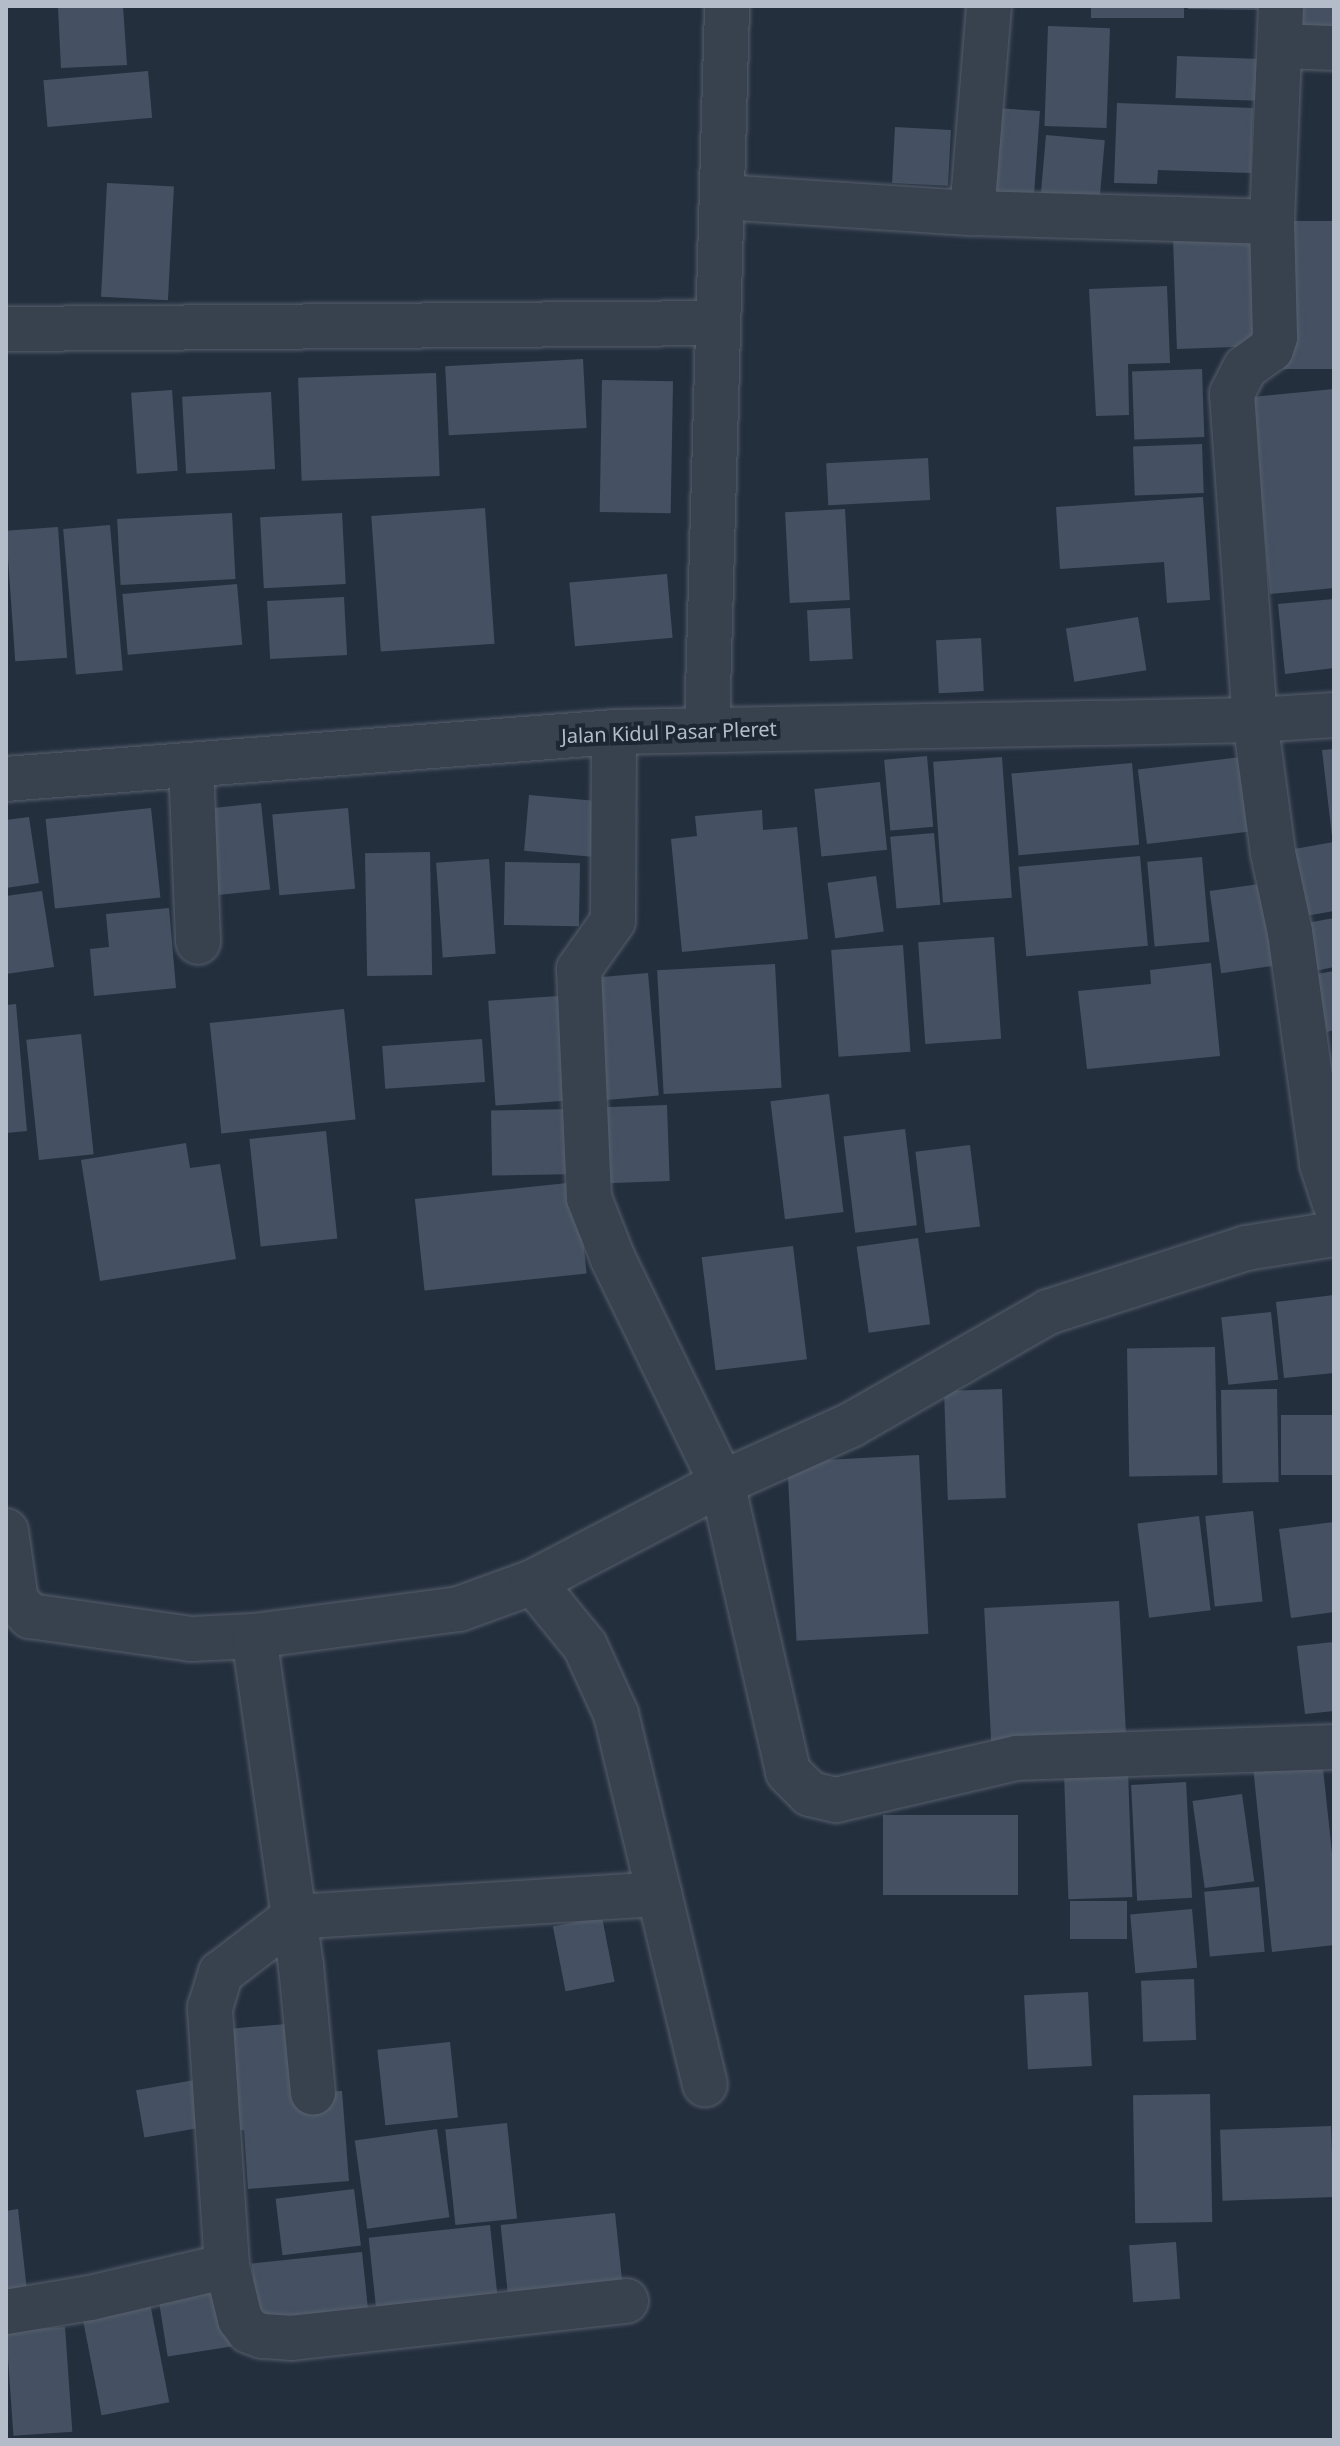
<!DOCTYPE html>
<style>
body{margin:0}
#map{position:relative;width:1340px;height:2446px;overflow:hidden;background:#242f3e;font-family:"Noto Sans",sans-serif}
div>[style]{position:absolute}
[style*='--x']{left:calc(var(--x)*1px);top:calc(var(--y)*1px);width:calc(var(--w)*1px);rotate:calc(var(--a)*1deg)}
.building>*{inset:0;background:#455162;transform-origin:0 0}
.roads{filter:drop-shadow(0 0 2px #565f6c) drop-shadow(0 0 2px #565f6c)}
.minor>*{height:44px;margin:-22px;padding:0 22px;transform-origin:22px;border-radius:22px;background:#38414e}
.tertiary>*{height:44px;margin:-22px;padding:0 22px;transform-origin:22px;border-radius:22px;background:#38414e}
span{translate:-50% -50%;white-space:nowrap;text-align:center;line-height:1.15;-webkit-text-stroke:8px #1d2633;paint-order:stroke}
.street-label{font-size:20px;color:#b4bcc9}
.frame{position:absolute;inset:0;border:8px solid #b4bcc9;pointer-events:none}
</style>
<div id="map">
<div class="building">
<i style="clip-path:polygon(82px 6px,123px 6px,127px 65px,61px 68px,58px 7px)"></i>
<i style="left:1091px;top:6px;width:93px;height:12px"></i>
<i style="clip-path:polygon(1188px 6px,1261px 6px,1261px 10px,1188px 9px)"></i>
<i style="left:1293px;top:6px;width:41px;height:23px"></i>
<i style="left:1048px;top:26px;width:62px;height:100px;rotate:2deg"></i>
<i style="left:1177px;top:56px;width:83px;height:42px;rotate:2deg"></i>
<i style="left:148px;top:71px;width:47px;height:105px;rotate:85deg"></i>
<i style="clip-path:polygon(1117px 103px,1253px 108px,1251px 173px,1158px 170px,1157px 184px,1114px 183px)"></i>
<i style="left:996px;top:108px;width:44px;height:92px;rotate:4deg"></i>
<i style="left:895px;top:127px;width:56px;height:56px;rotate:3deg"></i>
<i style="left:1046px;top:135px;width:59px;height:72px;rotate:5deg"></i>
<i style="left:107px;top:183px;width:67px;height:114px;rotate:3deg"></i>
<i style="left:1334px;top:221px;width:148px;height:51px;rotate:90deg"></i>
<i style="left:1258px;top:236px;width:110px;height:85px;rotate:88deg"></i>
<i style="clip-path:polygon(1167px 286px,1170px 363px,1128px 364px,1129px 415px,1096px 416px,1089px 289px)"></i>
<i style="left:583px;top:359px;width:69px;height:138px;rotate:87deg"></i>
<i style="left:1202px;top:369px;width:68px;height:70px;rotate:88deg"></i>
<i style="left:436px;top:373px;width:103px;height:138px;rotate:88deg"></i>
<i style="left:602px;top:380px;width:71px;height:132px;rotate:1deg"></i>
<i style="clip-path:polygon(1334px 389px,1334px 588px,1270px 594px,1252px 397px)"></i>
<i style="left:172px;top:390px;width:81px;height:41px;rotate:86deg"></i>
<i style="left:271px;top:392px;width:77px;height:89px;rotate:87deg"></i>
<i style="left:1202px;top:444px;width:49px;height:69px;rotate:88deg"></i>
<i style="left:928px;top:458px;width:42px;height:102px;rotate:87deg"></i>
<i style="clip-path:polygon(1203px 497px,1210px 600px,1167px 603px,1164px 562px,1060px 569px,1056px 507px)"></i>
<i style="left:485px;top:508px;width:136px;height:114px;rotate:86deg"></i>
<i style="left:845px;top:509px;width:91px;height:60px;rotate:87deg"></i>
<i style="left:232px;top:513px;width:66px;height:115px;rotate:87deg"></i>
<i style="left:342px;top:513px;width:71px;height:82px;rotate:87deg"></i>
<i style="left:110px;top:525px;width:146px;height:47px;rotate:85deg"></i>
<i style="left:58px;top:527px;width:131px;height:52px;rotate:86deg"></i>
<i style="left:667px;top:574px;width:64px;height:98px;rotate:85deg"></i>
<i style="left:237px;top:584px;width:61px;height:115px;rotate:85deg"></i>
<i style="left:344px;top:597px;width:58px;height:77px;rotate:87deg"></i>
<i style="clip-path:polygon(1334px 599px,1334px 668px,1285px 674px,1278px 604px)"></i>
<i style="left:850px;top:608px;width:51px;height:43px;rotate:87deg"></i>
<i style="left:1138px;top:617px;width:54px;height:73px;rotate:81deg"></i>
<i style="left:981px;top:638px;width:53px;height:45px;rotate:87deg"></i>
<i style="clip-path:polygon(1334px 749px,1334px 836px,1332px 836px,1322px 750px)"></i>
<i style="left:1257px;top:755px;width:75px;height:120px;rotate:83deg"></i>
<i style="left:927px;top:756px;width:71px;height:43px;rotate:85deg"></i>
<i style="left:1002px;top:757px;width:141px;height:69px;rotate:86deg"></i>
<i style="left:1132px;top:763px;width:82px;height:121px;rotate:85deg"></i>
<i style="left:880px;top:782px;width:68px;height:66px;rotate:84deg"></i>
<i style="left:529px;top:795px;width:71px;height:56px;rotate:5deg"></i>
<i style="left:261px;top:803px;width:87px;height:57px;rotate:84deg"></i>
<i style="left:151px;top:808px;width:90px;height:106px;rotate:84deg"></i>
<i style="left:348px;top:808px;width:81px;height:76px;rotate:85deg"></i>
<i style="clip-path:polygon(762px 810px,763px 830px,797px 827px,808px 939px,682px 952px,671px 839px,697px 836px,695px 816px)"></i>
<i style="clip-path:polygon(29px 817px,39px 883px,6px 888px,6px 820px)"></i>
<i style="left:934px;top:833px;width:72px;height:44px;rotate:85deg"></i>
<i style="clip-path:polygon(1334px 842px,1334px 911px,1305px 916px,1294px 849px)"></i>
<i style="left:430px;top:852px;width:123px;height:65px;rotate:89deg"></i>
<i style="left:1140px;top:856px;width:90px;height:122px;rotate:85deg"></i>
<i style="left:1202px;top:857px;width:85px;height:55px;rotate:85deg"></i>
<i style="left:489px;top:859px;width:95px;height:53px;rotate:86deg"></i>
<i style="left:505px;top:862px;width:75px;height:63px;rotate:1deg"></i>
<i style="left:876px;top:876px;width:56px;height:49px;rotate:82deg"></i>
<i style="left:1274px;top:882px;width:83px;height:65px;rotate:82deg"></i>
<i style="clip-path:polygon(42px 891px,54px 967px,6px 974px,6px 896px)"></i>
<i style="clip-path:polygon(169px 908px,176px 988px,94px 996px,90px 949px,109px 947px,106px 914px)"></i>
<i style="clip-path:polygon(1334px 918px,1334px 967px,1310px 972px,1301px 924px)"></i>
<i style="left:994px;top:937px;width:102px;height:76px;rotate:86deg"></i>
<i style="left:903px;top:945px;width:107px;height:72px;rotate:86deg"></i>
<i style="clip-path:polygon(1211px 963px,1220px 1056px,1087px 1069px,1078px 991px,1151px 984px,1150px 970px)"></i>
<i style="left:775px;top:964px;width:124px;height:118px;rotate:87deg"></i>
<i style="clip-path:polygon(1334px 971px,1334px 1030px,1327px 1032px,1317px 974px)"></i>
<i style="left:648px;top:973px;width:123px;height:64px;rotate:85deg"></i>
<i style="left:572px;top:995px;width:105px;height:84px;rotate:86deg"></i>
<i style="clip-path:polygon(16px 1004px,27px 1131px,6px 1133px,6px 1005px)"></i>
<i style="left:344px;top:1009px;width:111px;height:135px;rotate:84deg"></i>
<i style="left:81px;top:1034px;width:121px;height:55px;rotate:84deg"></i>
<i style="left:482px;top:1039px;width:43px;height:100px;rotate:86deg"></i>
<i style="left:829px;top:1094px;width:119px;height:59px;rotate:83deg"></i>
<i style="left:667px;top:1105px;width:76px;height:78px;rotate:88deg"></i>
<i style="left:577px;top:1109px;width:65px;height:86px;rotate:89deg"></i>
<i style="left:905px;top:1129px;width:97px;height:62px;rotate:83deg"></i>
<i style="left:326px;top:1131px;width:108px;height:77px;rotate:84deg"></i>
<i style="clip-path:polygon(186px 1143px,190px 1168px,220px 1164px,236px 1259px,100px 1281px,81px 1160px)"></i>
<i style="left:970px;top:1145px;width:82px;height:55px;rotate:83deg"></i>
<i style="left:577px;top:1182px;width:92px;height:163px;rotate:84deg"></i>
<i style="left:918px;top:1238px;width:87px;height:62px;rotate:82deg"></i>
<i style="left:793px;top:1246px;width:114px;height:92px;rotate:83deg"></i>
<i style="clip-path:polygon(1334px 1295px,1334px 1373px,1284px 1378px,1276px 1302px)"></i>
<i style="left:1271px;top:1312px;width:68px;height:50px;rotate:84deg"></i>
<i style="left:1215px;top:1347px;width:128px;height:88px;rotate:89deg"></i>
<i style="left:1002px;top:1389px;width:109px;height:58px;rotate:88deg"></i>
<i style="left:1277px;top:1389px;width:93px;height:56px;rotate:89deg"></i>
<i style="left:1334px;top:1415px;width:60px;height:53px;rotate:90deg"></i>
<i style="left:919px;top:1455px;width:179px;height:132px;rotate:87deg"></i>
<i style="left:1253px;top:1511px;width:91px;height:48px;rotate:84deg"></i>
<i style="left:1199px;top:1516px;width:95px;height:62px;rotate:83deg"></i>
<i style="clip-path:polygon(1334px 1522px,1334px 1612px,1291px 1618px,1279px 1529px)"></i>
<i style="left:1119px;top:1601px;width:138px;height:135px;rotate:87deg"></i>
<i style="clip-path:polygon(1334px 1642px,1334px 1711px,1305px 1714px,1297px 1646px)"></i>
<i style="clip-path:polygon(1322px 1759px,1334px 1872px,1334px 1945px,1272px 1952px,1253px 1766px)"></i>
<i style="left:1128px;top:1771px;width:126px;height:64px;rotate:88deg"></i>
<i style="left:1186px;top:1782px;width:116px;height:55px;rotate:87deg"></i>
<i style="left:1242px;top:1794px;width:88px;height:50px;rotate:82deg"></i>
<i style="left:883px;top:1815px;width:135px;height:80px"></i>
<i style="left:1259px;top:1887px;width:65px;height:55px;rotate:85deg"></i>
<i style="left:1070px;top:1901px;width:57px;height:38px"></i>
<i style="left:1192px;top:1909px;width:59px;height:62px;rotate:85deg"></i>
<i style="left:602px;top:1917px;width:66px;height:50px;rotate:79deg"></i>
<i style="left:1194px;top:1979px;width:61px;height:53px;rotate:88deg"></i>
<i style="left:1088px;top:1992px;width:74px;height:64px;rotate:87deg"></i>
<i style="clip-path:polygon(298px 2023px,303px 2093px,342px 2091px,349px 2181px,248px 2189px,244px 2130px,235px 2131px,227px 2029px)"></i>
<i style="left:450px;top:2042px;width:76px;height:73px;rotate:84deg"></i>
<i style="left:206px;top:2078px;width:48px;height:71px;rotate:80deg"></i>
<i style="left:1210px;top:2094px;width:128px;height:77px;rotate:89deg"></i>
<i style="left:507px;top:2123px;width:96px;height:62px;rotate:84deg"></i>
<i style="left:1331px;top:2126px;width:71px;height:111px;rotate:88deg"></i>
<i style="left:437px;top:2129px;width:89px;height:83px;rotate:82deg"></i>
<i style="left:354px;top:2189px;width:57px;height:79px;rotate:83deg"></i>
<i style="clip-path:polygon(18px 2209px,27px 2291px,6px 2294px,6px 2211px)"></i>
<i style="left:615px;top:2213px;width:80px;height:115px;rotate:84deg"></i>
<i style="left:490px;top:2225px;width:81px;height:122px;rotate:84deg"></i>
<i style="left:1176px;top:2242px;width:57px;height:47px;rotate:86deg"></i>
<i style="left:362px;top:2252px;width:65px;height:111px;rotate:84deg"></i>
<i style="left:223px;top:2284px;width:63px;height:66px;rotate:81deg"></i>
<i style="left:150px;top:2303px;width:101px;height:69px;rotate:79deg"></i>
<i style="left:65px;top:2327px;width:105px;height:59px;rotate:86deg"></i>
</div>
<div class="roads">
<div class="minor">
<i style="--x:1281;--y:6;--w:216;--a:92.4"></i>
<i style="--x:1272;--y:222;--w:115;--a:88.5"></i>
<i style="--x:1275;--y:337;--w:13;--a:108"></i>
<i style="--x:1271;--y:349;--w:32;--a:144"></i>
<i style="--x:1245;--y:368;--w:29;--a:117"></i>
<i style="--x:1232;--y:394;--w:327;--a:86"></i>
<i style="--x:1255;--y:720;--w:134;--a:82.3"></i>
<i style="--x:1273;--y:853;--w:81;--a:77.9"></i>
<i style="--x:1290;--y:932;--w:234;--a:82.1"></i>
<i style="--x:1322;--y:1164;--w:40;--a:72"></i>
<i style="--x:1281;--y:46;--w:53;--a:2.2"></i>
<i style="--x:722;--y:197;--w:251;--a:3.7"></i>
<i style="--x:972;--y:213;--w:300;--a:1.7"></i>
<i style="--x:972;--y:213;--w:208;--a:-85.3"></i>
<i style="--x:6;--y:329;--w:712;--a:-0.48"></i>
<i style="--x:707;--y:728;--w:722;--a:-88.41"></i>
<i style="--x:614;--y:732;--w:189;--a:90.3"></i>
<i style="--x:613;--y:921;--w:59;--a:125.3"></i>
<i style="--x:579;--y:969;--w:229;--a:87.5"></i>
<i style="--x:589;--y:1198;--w:66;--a:68.5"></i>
<i style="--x:613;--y:1259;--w:249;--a:64.1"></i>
<i style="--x:722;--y:1483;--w:296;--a:77.1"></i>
<i style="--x:788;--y:1772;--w:31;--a:45"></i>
<i style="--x:810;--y:1794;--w:27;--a:13"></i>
<i style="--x:836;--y:1800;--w:186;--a:-13.1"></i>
<i style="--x:1017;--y:1758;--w:317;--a:-2"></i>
<i style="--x:191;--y:765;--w:177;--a:87.7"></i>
<i style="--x:6;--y:1531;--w:71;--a:81.9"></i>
<i style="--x:16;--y:1601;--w:21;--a:47"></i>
<i style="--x:30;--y:1616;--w:163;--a:8.1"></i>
<i style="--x:191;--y:1639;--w:63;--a:-2.7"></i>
<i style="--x:254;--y:1636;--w:207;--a:-7.5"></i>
<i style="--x:459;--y:1609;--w:79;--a:-20"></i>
<i style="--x:533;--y:1582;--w:213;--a:-27.6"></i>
<i style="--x:722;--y:1483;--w:141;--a:-24.2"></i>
<i style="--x:851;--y:1425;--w:227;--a:-29.8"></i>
<i style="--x:1048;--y:1312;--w:208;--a:-17.9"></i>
<i style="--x:1246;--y:1248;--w:89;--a:-9"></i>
<i style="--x:533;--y:1582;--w:82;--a:50.9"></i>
<i style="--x:585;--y:1646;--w:75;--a:65.5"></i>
<i style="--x:616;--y:1714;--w:381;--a:76.5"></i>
<i style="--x:254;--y:1636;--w:333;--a:81.9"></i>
<i style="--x:301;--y:1966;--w:127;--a:84.6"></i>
<i style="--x:626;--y:2301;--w:336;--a:173.7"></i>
<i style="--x:292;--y:2338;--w:30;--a:-176"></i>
<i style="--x:262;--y:2336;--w:14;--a:-159"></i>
<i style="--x:249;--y:2331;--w:15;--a:-127"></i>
<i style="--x:240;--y:2319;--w:55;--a:-103.8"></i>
<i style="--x:227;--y:2266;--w:259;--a:-93.8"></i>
<i style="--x:210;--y:2008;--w:37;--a:-73"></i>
<i style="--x:221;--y:1973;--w:92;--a:-37.5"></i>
<i style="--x:294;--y:1917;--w:366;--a:-3.6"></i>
<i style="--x:6;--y:2312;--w:85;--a:-9.5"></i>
<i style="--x:90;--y:2298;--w:141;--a:-13.1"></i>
</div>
<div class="tertiary">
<i style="--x:6;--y:779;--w:610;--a:-4.42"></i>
<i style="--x:614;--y:732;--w:641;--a:-1.07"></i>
<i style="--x:1255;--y:720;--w:79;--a:-3.6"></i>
</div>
</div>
<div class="street-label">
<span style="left:669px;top:732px;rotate:-2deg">Jalan Kidul Pasar Pleret</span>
</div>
<div class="frame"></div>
</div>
